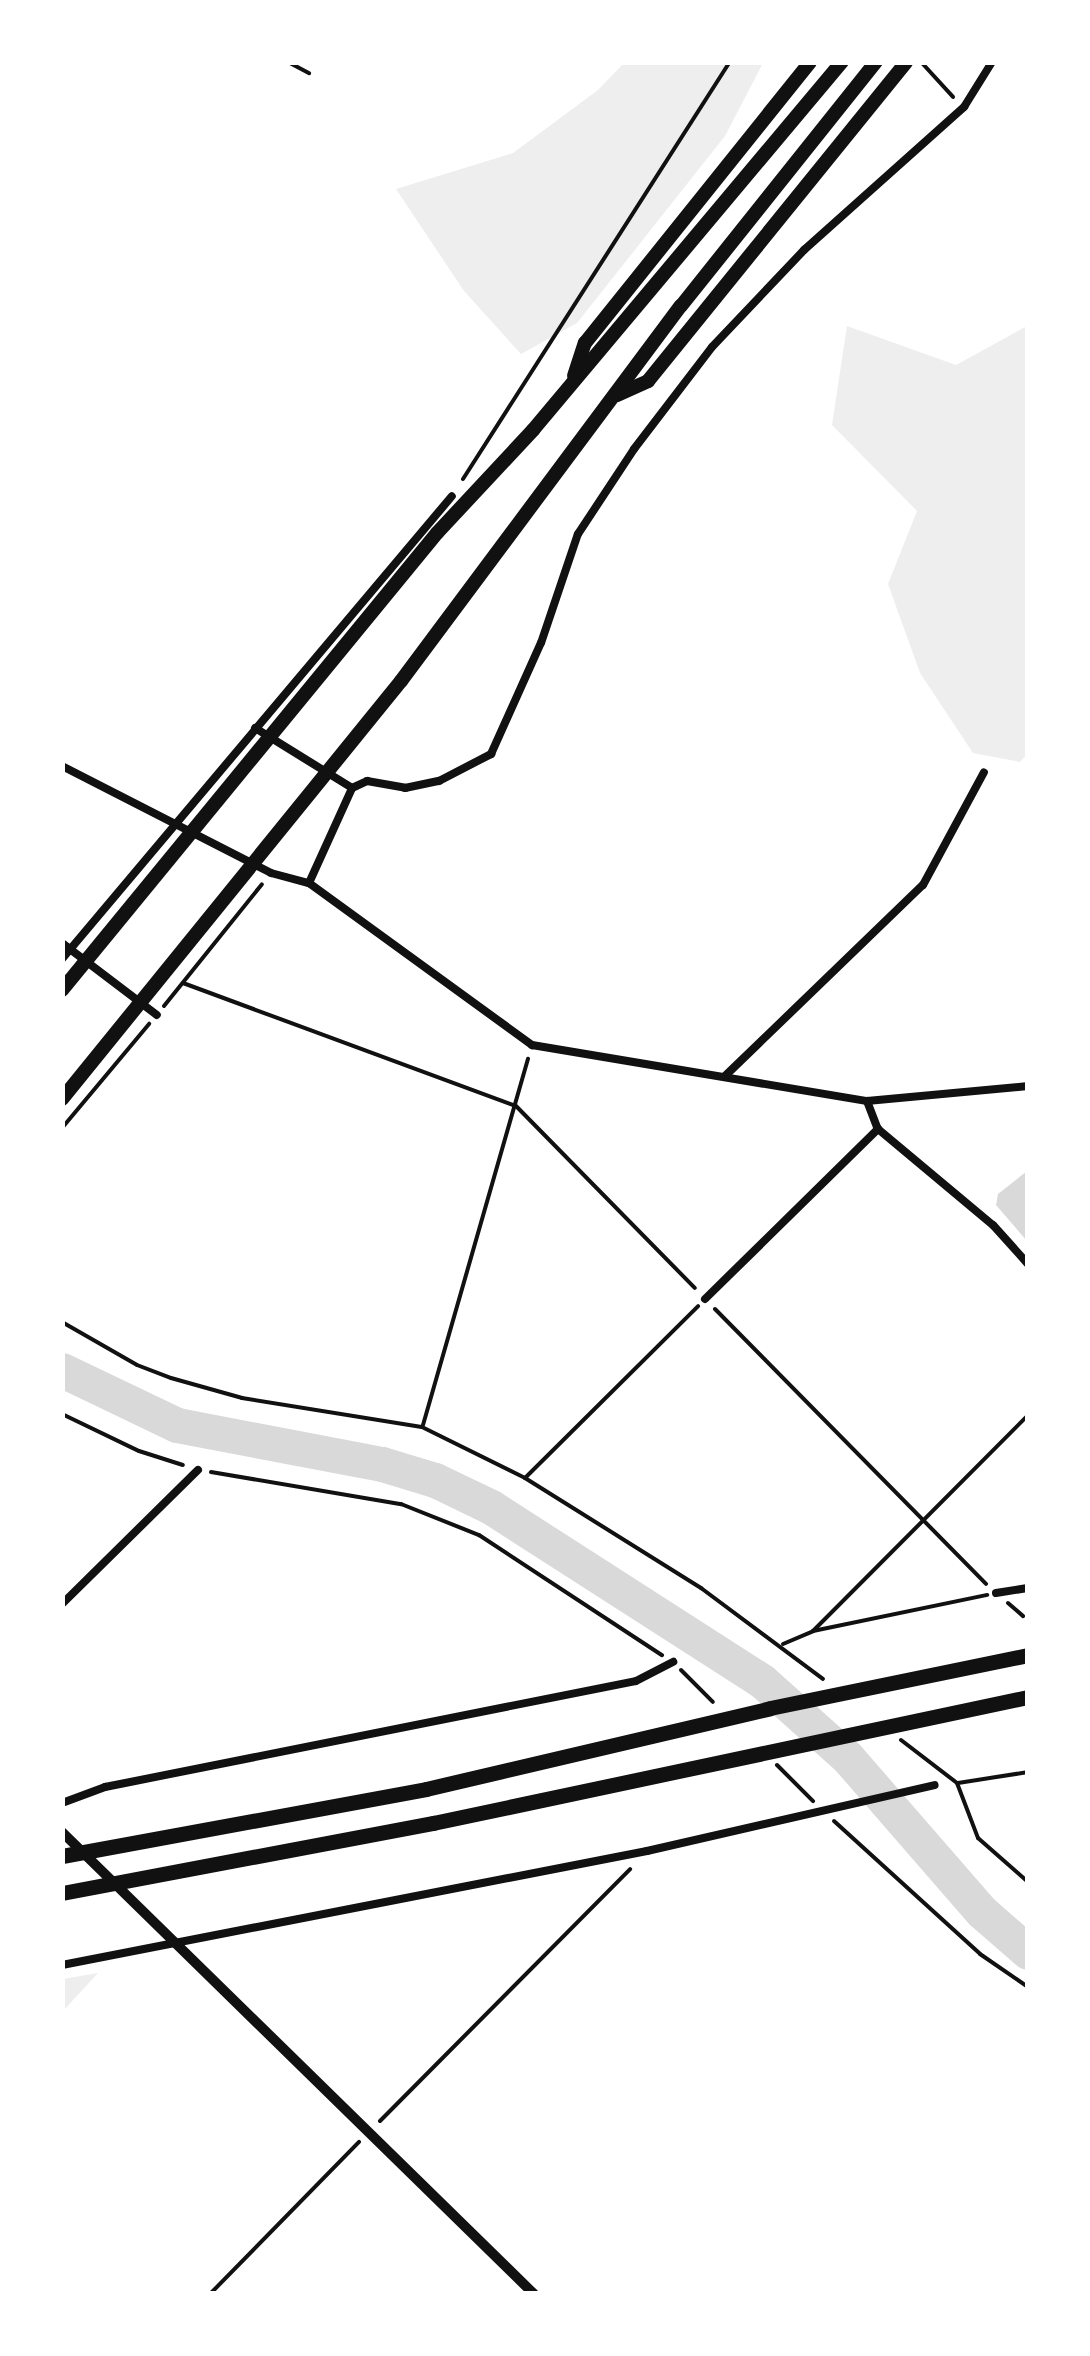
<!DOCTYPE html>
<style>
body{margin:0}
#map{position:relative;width:1090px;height:2356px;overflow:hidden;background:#fff;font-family:Signika,sans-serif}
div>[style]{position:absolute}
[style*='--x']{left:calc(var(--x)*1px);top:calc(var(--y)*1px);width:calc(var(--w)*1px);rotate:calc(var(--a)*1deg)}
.green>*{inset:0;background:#eee}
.water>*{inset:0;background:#d9d9d9}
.river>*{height:35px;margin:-17.5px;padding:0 17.5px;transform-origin:17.5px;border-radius:17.5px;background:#d9d9d9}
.path>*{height:4px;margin:-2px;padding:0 2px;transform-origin:2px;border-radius:2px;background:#111}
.minor>*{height:8px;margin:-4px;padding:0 4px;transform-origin:4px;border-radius:4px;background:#111}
.tertiary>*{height:10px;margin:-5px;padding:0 5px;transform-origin:5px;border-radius:5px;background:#111}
.trunk>*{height:14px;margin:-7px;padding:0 7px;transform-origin:7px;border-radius:7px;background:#111}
.motorway>*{height:15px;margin:-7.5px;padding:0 7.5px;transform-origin:7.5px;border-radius:7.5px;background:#111}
span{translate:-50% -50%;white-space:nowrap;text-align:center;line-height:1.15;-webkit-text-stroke:8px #fff;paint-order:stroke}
.frame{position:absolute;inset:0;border:65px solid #fff;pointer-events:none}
</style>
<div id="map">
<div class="green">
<i style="clip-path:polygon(624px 63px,763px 63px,725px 136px,577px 323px,521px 354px,464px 291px,396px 189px,513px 153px,598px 90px)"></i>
<i style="clip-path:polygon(847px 326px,956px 365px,1027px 326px,1028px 753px,1020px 762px,973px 753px,920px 673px,888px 584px,917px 511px,832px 425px)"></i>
<i style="clip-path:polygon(98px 1973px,63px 2011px,63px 1979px)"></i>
</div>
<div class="water">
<i style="clip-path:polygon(1027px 1171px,1027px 1241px,996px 1205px,998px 1194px)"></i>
</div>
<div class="river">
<i style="--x:62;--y:1370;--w:127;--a:25.6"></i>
<i style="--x:177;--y:1425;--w:209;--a:10.8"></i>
<i style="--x:382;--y:1464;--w:55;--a:16.8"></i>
<i style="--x:435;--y:1480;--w:62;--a:25.7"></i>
<i style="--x:491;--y:1507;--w:322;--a:32.7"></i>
<i style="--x:762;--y:1681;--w:115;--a:41.8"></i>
<i style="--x:848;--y:1758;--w:204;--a:49"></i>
<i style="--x:982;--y:1912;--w:61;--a:41"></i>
</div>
<div class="path">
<i style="--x:288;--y:62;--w:24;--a:28"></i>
<i style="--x:922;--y:63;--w:46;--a:47.6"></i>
<i style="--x:463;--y:479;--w:495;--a:-57.4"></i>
<i style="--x:183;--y:983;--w:355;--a:20.3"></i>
<i style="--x:516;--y:1106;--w:255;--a:45.5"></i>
<i style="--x:164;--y:1006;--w:156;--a:-51.2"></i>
<i style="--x:62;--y:1128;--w:136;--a:-50.1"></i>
<i style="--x:715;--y:1309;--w:386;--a:45.4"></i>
<i style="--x:62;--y:1322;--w:86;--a:29.8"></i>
<i style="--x:137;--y:1365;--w:36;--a:21"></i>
<i style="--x:171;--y:1378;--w:74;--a:15.7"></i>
<i style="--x:242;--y:1398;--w:182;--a:9.2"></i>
<i style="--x:422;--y:1427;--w:115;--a:26.3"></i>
<i style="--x:525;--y:1478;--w:208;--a:32"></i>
<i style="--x:701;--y:1588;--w:152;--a:36.7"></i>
<i style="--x:62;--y:1414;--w:85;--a:25.7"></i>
<i style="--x:139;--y:1451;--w:46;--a:17.7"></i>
<i style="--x:423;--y:1425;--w:381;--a:-74"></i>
<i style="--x:211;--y:1472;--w:193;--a:9.6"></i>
<i style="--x:401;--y:1504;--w:84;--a:21.7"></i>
<i style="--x:479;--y:1535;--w:219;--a:33.3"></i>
<i style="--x:525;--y:1478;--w:244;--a:-44.8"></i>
<i style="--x:1008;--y:1603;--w:20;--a:41"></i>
<i style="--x:813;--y:1631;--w:305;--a:-45.1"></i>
<i style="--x:783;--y:1644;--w:33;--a:-23"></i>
<i style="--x:813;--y:1631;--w:178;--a:-11.7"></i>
<i style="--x:681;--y:1670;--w:45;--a:45"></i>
<i style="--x:901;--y:1740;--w:71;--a:37.5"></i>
<i style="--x:957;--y:1783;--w:59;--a:69.1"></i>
<i style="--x:978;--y:1838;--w:67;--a:41.3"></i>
<i style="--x:777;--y:1765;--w:51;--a:45"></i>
<i style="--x:958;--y:1783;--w:71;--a:-8.9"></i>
<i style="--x:834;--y:1821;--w:197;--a:42.3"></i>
<i style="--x:980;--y:1954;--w:58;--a:34.5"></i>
<i style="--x:380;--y:2121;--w:355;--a:-45.2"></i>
<i style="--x:210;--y:2294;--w:213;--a:-45.6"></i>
</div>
<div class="minor">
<i style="--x:255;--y:728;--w:114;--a:31.7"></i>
<i style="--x:62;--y:766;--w:235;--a:27.1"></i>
<i style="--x:271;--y:873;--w:39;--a:15"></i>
<i style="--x:309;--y:883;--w:276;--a:36"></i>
<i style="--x:532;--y:1045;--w:340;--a:9.5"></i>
<i style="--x:867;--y:1101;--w:162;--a:-5.3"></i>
<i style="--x:309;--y:883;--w:104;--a:-65.6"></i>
<i style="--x:352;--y:788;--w:17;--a:-25"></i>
<i style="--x:367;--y:781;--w:39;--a:10"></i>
<i style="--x:405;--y:788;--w:35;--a:-12"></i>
<i style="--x:439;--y:781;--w:59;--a:-27.4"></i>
<i style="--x:491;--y:754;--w:122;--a:-65.8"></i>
<i style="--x:541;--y:643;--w:115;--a:-71.3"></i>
<i style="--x:578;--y:534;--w:102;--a:-56.6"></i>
<i style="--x:634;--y:449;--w:128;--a:-52.6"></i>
<i style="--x:712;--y:347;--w:134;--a:-46.5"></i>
<i style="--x:804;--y:250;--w:215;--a:-41.8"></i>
<i style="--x:964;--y:107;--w:53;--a:-58.1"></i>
<i style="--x:62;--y:943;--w:119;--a:37.2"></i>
<i style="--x:62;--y:959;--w:605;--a:-49.89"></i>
<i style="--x:725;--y:1076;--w:275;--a:-44"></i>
<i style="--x:923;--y:885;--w:128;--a:-61.6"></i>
<i style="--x:867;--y:1101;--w:30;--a:69"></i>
<i style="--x:878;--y:1129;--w:150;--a:39.9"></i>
<i style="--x:993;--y:1225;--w:52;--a:48.1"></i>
<i style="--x:705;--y:1299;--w:243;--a:-44.5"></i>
<i style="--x:996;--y:1593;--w:32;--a:-9"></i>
<i style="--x:62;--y:1604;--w:191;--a:-44.6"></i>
<i style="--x:62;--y:1803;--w:46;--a:-20.4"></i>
<i style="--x:105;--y:1787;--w:541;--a:-11.29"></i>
<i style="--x:636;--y:1681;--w:42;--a:-27.2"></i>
<i style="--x:62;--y:1965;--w:596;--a:-11.03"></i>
<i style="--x:647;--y:1851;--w:295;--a:-12.9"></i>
</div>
<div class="tertiary">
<i style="--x:62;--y:1832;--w:660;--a:44.39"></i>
</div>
<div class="trunk">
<i style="--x:574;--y:376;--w:35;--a:-72"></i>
<i style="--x:585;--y:343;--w:360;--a:-51.3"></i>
<i style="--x:617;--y:395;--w:34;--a:-24"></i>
<i style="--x:648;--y:381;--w:410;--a:-51"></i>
<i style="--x:62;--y:990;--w:591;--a:-50.63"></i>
<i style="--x:437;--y:533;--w:141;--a:-47"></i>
<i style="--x:533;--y:430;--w:481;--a:-50"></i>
<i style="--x:62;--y:1099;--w:538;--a:-50.96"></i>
<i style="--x:401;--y:681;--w:468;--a:-53.3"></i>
<i style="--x:681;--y:306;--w:312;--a:-51.4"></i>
</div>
<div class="motorway">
<i style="--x:62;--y:1856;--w:370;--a:-10.4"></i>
<i style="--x:426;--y:1789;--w:353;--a:-13.2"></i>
<i style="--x:770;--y:1708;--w:263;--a:-11.6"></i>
<i style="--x:62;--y:1893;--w:378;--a:-10.7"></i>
<i style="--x:433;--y:1823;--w:608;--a:-11.96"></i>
</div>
<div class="frame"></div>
</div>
